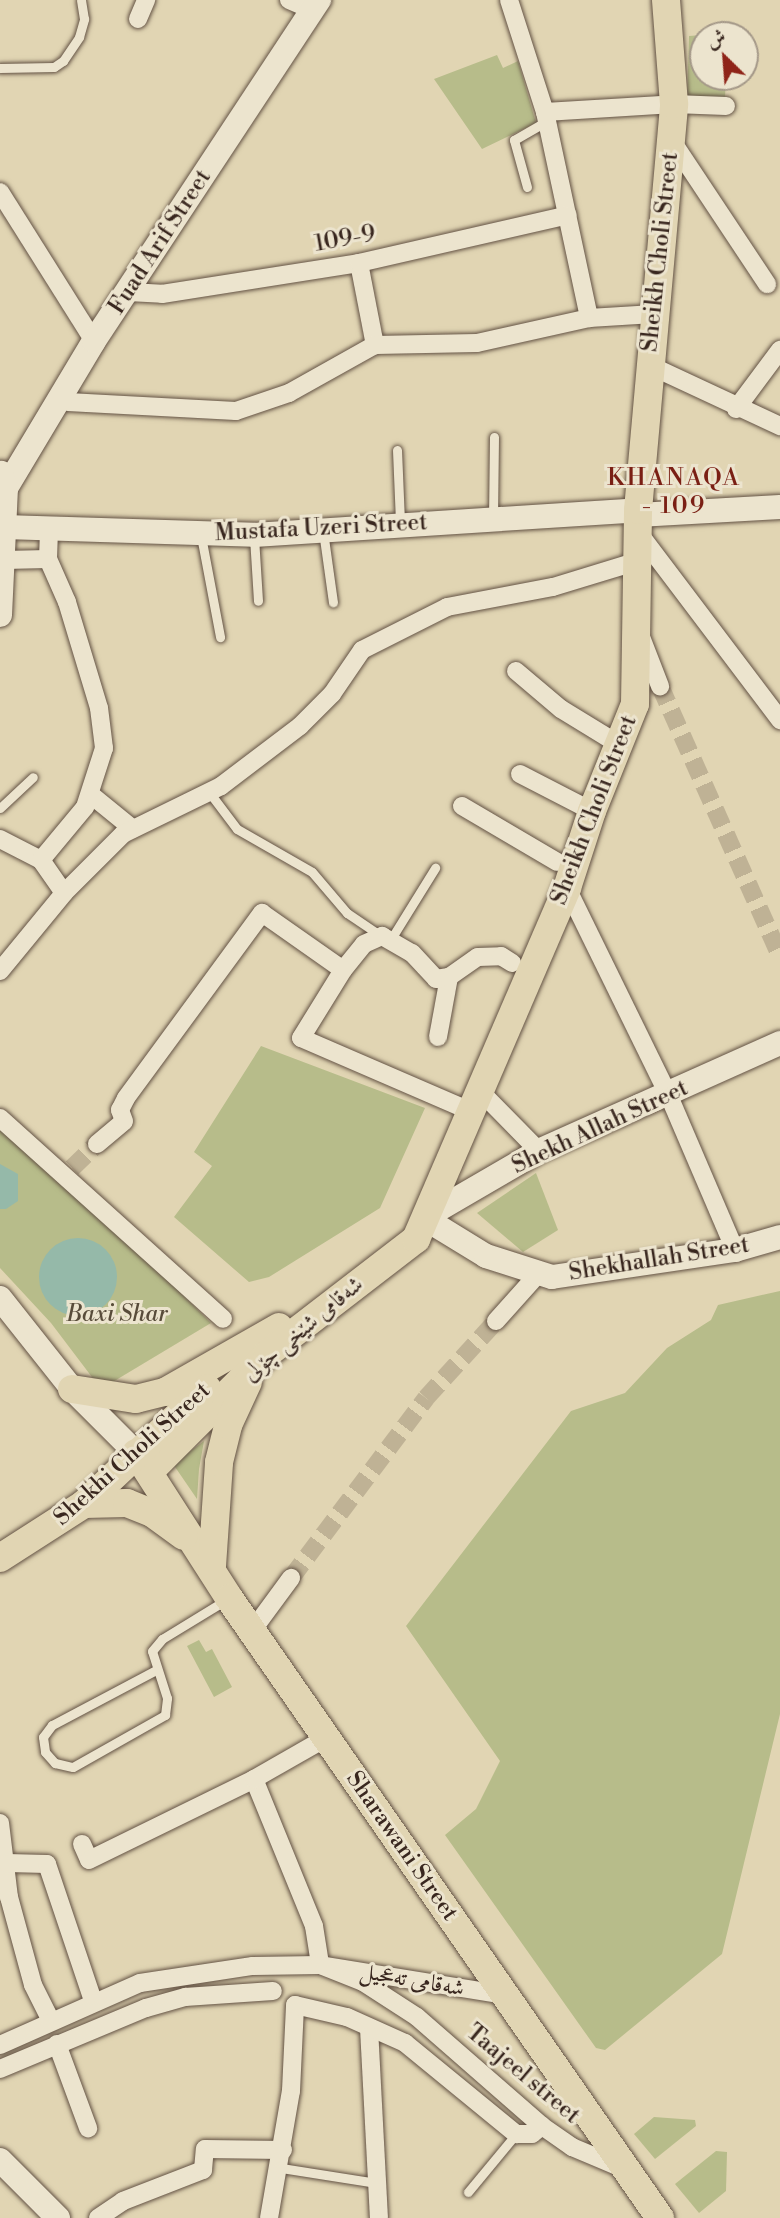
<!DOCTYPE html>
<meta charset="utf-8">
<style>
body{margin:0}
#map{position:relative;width:780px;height:2218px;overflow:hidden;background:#e1d5b3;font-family:"Libre Bodoni",Amiri,serif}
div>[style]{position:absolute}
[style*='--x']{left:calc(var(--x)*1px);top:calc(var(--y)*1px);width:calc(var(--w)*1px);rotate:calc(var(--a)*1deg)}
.green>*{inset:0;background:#b7bc8a}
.water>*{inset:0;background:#95b9a9}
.round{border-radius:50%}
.street-tunnel>*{height:18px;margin-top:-9px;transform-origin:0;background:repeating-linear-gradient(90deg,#bfb295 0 18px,transparent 0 27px)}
.roads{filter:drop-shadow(0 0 2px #635244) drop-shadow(0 0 2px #635244)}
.lane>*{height:9px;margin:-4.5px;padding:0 4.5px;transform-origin:4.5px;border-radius:4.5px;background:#ece4ce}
.street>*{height:18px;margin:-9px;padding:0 9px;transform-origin:9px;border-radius:9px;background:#ece4ce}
.secondary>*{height:24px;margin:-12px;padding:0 12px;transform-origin:12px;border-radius:12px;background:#ece4ce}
.primary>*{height:28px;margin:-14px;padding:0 14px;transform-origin:14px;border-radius:14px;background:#e1d5b3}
span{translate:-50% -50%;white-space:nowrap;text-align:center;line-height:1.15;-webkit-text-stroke:6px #ece4ce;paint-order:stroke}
.street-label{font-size:23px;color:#39271f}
.park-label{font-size:23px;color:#584c3a;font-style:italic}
.neighbourhood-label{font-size:24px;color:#7a1f14;letter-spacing:2px}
.north{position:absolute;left:689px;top:21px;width:70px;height:70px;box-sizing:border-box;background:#ece4ce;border:2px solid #a49888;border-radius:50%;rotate:335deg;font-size:19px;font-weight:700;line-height:28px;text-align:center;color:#39271f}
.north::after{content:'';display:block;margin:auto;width:24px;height:32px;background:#8f2418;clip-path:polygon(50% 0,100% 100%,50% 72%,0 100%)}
</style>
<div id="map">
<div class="green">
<i style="clip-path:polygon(703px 35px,703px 77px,726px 77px,725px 97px,687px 105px,689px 36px)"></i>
<i style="clip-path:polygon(497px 55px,503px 68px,518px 61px,536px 123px,482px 149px,434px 79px)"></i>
<i style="clip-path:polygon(261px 1046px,425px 1108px,380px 1208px,269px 1277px,249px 1282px,174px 1217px,212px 1166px,194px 1152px)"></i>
<i style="clip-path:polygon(0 1124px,167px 1279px,211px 1323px,101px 1389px,51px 1323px,0 1268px)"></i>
<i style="clip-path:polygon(536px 1173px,558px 1230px,523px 1252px,477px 1213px)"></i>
<i style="clip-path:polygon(780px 1291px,780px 1714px,722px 1954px,605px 2050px,596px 2048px,445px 1835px,476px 1809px,500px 1761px,406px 1626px,571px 1411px,625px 1393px,667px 1348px,711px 1320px,718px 1305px)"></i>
<i style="clip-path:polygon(204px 1441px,199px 1469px,197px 1499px,173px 1464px)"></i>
<i style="clip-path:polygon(199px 1640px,206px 1652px,212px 1649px,232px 1687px,214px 1697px,187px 1646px)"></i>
<i style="clip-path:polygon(654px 2117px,695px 2120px,696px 2126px,655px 2159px,634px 2134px)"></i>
<i style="clip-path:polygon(716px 2151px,727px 2152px,726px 2191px,699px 2213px,675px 2184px)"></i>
</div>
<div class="water">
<i style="clip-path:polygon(0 1164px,18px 1174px,18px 1201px,6px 1209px,0 1209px)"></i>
<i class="round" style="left:39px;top:1238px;width:78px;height:78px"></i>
</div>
<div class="street-tunnel">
<i style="--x:660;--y:686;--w:295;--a:66"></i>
<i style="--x:72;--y:1168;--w:35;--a:-44"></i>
<i style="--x:291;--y:1578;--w:225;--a:-53.1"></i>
<i style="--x:426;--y:1398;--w:104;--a:-47.7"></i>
</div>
<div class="roads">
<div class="lane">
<i style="--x:0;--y:68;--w:54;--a:-1.1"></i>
<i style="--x:54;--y:67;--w:11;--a:-34"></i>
<i style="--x:63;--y:61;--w:29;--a:-56"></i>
<i style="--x:79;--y:37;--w:19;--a:-74"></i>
<i style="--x:84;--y:19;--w:19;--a:-99"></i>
<i style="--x:527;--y:187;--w:49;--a:-105.5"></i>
<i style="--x:514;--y:140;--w:38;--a:-30"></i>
<i style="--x:397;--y:450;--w:73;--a:87.6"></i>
<i style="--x:493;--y:519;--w:82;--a:-89.3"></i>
<i style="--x:323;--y:531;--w:72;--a:82"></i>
<i style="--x:201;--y:536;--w:103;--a:79.3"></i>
<i style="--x:254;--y:537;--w:64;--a:86.4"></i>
<i style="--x:209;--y:792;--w:46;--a:52.9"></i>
<i style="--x:237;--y:829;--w:86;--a:29.8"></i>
<i style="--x:312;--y:872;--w:54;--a:49.5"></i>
<i style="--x:347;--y:913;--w:40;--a:34"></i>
<i style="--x:0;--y:808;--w:45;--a:-43.2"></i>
<i style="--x:391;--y:939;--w:84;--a:-58.2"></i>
<i style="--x:156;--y:1670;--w:118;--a:152.1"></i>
<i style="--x:52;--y:1725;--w:15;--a:127"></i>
<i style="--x:43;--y:1737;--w:15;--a:82"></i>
<i style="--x:45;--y:1752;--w:15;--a:48"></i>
<i style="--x:55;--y:1763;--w:18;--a:13"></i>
<i style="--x:73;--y:1767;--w:106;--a:-29.5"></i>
<i style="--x:165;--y:1715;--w:17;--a:-83"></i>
<i style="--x:167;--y:1698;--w:49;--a:-107.7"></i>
<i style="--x:152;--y:1651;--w:16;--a:-50"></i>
<i style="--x:162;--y:1639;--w:75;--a:-31.4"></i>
<i style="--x:281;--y:2168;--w:97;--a:8.9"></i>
<i style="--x:468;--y:2192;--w:75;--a:-50.4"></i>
</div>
<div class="street">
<i style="--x:289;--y:0;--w:26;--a:23"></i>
<i style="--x:509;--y:0;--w:118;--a:72.2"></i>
<i style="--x:545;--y:112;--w:211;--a:77.9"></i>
<i style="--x:138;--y:19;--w:21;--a:-67"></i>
<i style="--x:545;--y:112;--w:129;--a:-3.5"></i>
<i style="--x:674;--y:104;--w:52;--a:2.2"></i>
<i style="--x:672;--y:141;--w:172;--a:56.4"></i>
<i style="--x:0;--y:192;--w:176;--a:57.8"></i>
<i style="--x:359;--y:263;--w:84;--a:79"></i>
<i style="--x:128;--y:292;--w:34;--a:3"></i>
<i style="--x:162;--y:294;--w:199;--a:-8.9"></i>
<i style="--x:359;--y:263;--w:214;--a:-12.9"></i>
<i style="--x:649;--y:365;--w:145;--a:25"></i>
<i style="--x:68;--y:402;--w:168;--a:3.1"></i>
<i style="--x:236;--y:411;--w:56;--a:-18.8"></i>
<i style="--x:289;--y:393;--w:98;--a:-29.2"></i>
<i style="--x:375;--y:345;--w:102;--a:-1.1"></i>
<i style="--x:477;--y:343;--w:115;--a:-12.6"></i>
<i style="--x:589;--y:318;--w:65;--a:-3.5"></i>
<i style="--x:736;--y:409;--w:74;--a:-53.3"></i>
<i style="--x:638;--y:532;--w:236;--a:52.9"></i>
<i style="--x:4;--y:560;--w:44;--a:-1.3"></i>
<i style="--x:641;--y:637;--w:53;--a:68.8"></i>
<i style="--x:516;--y:671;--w:59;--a:40.2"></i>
<i style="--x:561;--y:709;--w:57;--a:31.5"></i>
<i style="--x:520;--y:774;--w:72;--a:27.3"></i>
<i style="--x:90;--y:794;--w:55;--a:39.1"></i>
<i style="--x:462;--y:806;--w:110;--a:30.5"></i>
<i style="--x:0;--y:839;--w:46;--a:27.1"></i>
<i style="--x:41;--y:860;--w:40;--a:55.1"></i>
<i style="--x:41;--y:860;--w:69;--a:-50.3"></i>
<i style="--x:85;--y:807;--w:62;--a:-72.1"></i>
<i style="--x:104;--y:748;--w:40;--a:-97.1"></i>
<i style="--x:99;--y:708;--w:111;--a:-106.8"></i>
<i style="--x:67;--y:602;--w:47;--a:-113.8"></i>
<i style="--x:48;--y:559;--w:32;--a:-88"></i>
<i style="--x:567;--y:888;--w:232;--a:63.9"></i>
<i style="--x:669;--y:1096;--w:168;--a:66.8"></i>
<i style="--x:0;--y:971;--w:101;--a:-50.6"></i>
<i style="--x:64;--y:893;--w:83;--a:-45"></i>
<i style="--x:123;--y:834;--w:109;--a:-26.1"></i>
<i style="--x:221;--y:786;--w:99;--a:-37.2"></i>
<i style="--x:300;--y:726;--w:45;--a:-45"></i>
<i style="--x:332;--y:694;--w:53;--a:-55.7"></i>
<i style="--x:362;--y:650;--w:95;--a:-26.8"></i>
<i style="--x:447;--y:607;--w:108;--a:-10.7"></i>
<i style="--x:553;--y:587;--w:86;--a:-17"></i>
<i style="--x:438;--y:1037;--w:61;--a:-79.6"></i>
<i style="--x:479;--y:1090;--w:86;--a:45.5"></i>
<i style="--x:470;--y:1111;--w:184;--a:-156.6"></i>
<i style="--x:301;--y:1038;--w:80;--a:-58.3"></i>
<i style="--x:343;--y:970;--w:33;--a:-51"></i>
<i style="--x:364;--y:944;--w:20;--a:-24"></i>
<i style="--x:382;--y:936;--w:34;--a:30"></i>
<i style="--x:412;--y:953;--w:35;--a:47"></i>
<i style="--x:436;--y:979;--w:13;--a:-9"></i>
<i style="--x:449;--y:977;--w:35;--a:-35"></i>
<i style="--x:478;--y:957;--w:23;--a:-2"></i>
<i style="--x:501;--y:956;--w:13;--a:32"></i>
<i style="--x:0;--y:1118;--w:300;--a:42"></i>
<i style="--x:97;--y:1144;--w:35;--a:-40"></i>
<i style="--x:124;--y:1121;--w:12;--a:-110"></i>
<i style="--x:120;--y:1110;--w:13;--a:-63"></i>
<i style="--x:126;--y:1098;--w:230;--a:-53.7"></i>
<i style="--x:262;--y:913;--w:99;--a:35.1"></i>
<i style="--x:496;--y:1321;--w:64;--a:-48.1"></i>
<i style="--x:252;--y:1631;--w:66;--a:-53.7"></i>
<i style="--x:254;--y:1779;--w:159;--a:67.8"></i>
<i style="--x:314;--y:1926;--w:39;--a:81"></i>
<i style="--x:320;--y:1965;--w:187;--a:9.2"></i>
<i style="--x:0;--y:1823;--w:75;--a:83.1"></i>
<i style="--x:9;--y:1897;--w:91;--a:74.7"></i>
<i style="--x:33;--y:1985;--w:40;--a:63.4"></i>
<i style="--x:82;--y:1844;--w:17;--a:66"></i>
<i style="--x:89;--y:1860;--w:184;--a:-26.1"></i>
<i style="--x:254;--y:1779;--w:83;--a:-29.7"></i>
<i style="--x:7;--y:1863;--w:40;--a:1.4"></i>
<i style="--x:47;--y:1864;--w:145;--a:71.4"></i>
<i style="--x:369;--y:2028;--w:190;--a:87"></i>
<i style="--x:57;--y:2044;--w:90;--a:69.7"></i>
<i style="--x:0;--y:2045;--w:153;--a:-23.9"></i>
<i style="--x:140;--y:1983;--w:114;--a:-8.6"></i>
<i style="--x:253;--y:1966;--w:67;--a:-0.9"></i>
<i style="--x:320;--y:1965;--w:46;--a:21.6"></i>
<i style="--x:363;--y:1982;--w:64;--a:32.9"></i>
<i style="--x:417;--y:2017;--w:166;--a:41.1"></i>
<i style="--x:542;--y:2126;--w:37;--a:35"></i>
<i style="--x:572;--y:2147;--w:54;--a:22.8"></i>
<i style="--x:0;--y:2069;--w:158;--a:-22.7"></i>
<i style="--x:146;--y:2008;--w:41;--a:-15.8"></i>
<i style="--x:185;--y:1997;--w:88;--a:-3.9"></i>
<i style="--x:98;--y:2218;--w:30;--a:-34"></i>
<i style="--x:123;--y:2201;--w:86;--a:-21.2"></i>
<i style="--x:203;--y:2170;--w:21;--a:-85"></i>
<i style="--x:205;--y:2149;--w:78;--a:0.7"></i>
<i style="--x:269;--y:2218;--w:129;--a:-80.2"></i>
<i style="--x:291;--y:2091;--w:86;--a:-87.3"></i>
<i style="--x:295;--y:2005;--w:53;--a:13"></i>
<i style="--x:347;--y:2017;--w:64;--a:24.1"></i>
<i style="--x:405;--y:2043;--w:144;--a:39.3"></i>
<i style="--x:516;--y:2134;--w:16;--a:0"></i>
<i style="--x:532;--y:2134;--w:13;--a:-39"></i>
</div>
<div class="secondary">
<i style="--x:6;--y:488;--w:171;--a:-59.1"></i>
<i style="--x:94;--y:341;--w:409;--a:-56.6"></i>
<i style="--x:638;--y:515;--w:142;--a:-3.2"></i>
<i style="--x:4;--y:527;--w:250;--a:1.8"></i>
<i style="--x:254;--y:535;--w:385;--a:-3.7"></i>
<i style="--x:0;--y:615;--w:127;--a:-87.3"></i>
<i style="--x:6;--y:488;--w:16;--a:-108"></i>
<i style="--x:780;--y:1043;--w:264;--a:155.9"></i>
<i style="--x:539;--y:1151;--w:133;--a:149.8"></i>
<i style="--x:424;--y:1218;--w:73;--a:31.5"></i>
<i style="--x:486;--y:1256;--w:69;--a:17.7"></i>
<i style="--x:552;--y:1277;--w:185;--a:-8.4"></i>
<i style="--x:735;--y:1250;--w:47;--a:-16.1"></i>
<i style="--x:0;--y:1298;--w:116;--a:51.6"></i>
<i style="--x:72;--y:1389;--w:91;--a:45"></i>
<i style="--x:0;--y:2160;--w:82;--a:45"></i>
</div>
<div class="primary">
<i style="--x:72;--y:1389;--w:65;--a:8.9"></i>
<i style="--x:136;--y:1399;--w:30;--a:-14"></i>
<i style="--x:165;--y:1392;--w:131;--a:-29.7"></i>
<i style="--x:136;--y:1453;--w:172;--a:57.3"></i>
<i style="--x:229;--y:1598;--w:755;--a:55.19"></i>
<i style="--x:150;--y:1471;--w:167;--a:-45"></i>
<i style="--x:268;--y:1353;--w:187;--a:-37.6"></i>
<i style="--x:416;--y:1239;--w:382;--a:-66.7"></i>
<i style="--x:567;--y:888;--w:81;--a:-72"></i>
<i style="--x:592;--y:811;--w:115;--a:-68.1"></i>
<i style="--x:635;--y:704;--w:194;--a:-89.1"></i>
<i style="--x:638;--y:510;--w:408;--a:-84.9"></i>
<i style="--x:674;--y:104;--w:104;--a:-94.4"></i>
<i style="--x:84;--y:1504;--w:43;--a:-1.3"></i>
<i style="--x:127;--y:1503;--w:27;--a:22"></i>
<i style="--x:152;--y:1513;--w:39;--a:36"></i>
<i style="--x:0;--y:1558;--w:100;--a:-32.7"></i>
<i style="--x:84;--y:1504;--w:169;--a:-43.3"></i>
<i style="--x:212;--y:1566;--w:104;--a:-86.1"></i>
<i style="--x:219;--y:1462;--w:38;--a:-76"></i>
<i style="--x:228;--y:1425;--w:47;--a:-65.1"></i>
</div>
</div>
<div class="street-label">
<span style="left:345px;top:239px;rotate:-10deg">109-9</span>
<span style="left:160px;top:242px;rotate:-57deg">Fuad Arif Street</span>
<span style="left:660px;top:252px;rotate:-84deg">Sheikh Choli Street</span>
<span style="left:321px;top:528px;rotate:-3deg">Mustafa Uzeri Street</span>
<span style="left:594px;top:810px;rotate:-69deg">Sheikh Choli Street</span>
<span style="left:600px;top:1127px;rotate:-25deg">Shekh Allah Street</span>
<span style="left:659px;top:1259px;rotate:-9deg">Shekhallah Street</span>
<span style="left:303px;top:1329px;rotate:-40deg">شەقامی شێخی چۆلی</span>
<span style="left:132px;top:1454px;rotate:-42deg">Shekhi Choli Street</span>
<span style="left:402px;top:1846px;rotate:55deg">Sharawani Street</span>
<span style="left:412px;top:1980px;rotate:10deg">شەقامی تەعجیل</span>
<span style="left:523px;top:2074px;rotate:40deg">Taajeel street</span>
</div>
<div class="park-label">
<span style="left:117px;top:1314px">Baxi Shar</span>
</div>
<div class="neighbourhood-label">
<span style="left:674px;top:493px">KHANAQA<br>- 109</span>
</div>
<div class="north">ش</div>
</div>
